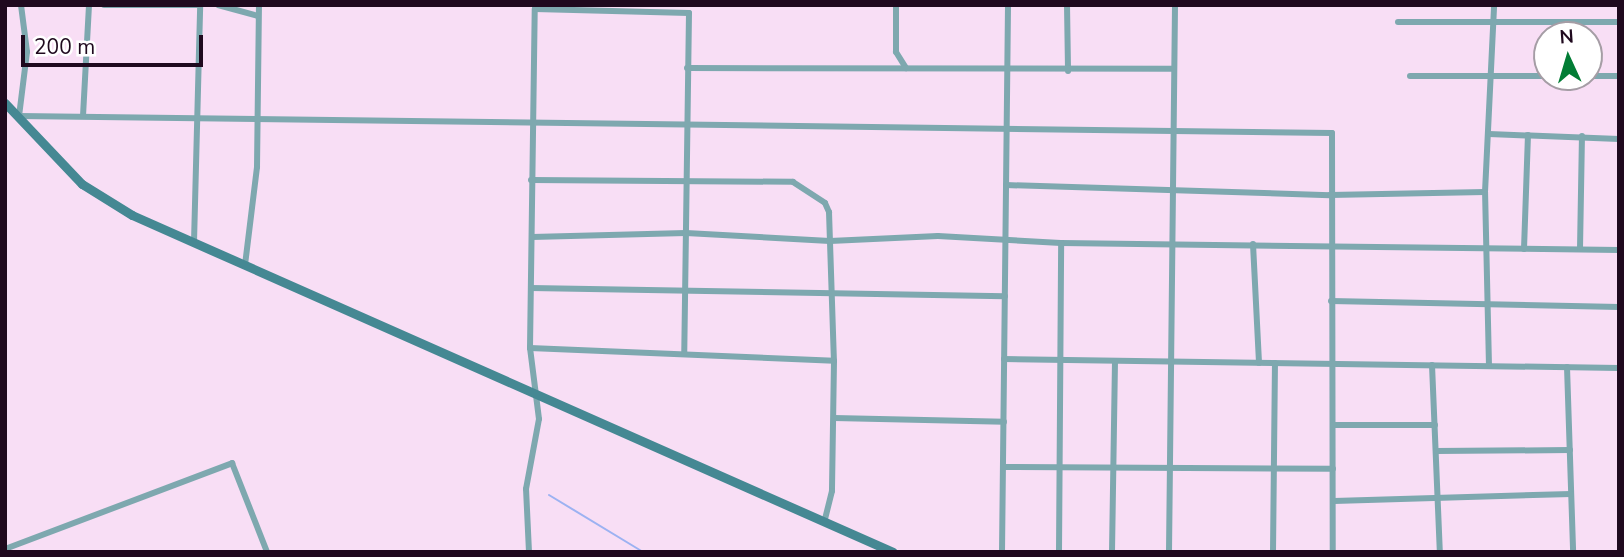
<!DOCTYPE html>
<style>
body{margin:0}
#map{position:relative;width:1624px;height:557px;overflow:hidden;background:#f8def5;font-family:"Nunito Sans",sans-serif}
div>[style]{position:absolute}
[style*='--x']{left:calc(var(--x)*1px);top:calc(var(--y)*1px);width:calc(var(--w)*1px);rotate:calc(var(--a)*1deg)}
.stream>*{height:2px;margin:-1px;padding:0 1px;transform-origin:1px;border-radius:1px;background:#9cb2f2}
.street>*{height:6px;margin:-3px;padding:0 3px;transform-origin:3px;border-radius:3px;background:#7ea8af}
.secondary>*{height:9px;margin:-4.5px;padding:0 4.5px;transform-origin:4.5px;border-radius:4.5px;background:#458893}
span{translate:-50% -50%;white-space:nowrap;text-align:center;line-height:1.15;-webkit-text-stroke:6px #fff;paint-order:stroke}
.frame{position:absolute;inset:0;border:7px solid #1f091e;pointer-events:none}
.north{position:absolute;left:1533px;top:21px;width:70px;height:70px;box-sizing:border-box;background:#fff;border:2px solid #a59da5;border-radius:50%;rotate:356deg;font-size:19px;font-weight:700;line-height:28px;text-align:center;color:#1f091e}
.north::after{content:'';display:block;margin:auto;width:24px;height:32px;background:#027d35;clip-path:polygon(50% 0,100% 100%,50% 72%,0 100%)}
.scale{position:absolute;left:21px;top:35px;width:182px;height:32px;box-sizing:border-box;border:4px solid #1f091e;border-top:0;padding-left:9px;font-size:21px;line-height:24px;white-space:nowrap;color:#1f091e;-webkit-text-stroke:5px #fff;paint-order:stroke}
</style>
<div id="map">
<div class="stream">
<i style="--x:549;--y:495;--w:110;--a:31.2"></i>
</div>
<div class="street">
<i style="--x:21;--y:5;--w:47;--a:82.7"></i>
<i style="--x:27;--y:52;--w:64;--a:97.1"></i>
<i style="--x:19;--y:116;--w:1313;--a:0.74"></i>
<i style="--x:1332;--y:133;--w:419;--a:89.9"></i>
<i style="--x:104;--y:5;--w:95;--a:0"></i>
<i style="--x:218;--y:5;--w:41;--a:15.4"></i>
<i style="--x:896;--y:5;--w:47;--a:90"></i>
<i style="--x:896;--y:52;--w:19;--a:58"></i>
<i style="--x:1067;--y:5;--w:66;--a:89.1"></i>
<i style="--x:1398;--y:22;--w:221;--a:0"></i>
<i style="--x:687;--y:68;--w:487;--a:0.1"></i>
<i style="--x:1410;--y:76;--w:137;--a:0"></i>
<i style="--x:1589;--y:76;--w:30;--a:0"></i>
<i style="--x:83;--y:116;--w:111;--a:-86.9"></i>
<i style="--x:1489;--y:134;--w:130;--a:2.2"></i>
<i style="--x:531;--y:180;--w:262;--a:0.4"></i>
<i style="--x:793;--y:182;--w:38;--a:33"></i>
<i style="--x:825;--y:203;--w:10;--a:66"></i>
<i style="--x:829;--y:212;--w:149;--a:88.1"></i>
<i style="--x:834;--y:361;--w:130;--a:90.9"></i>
<i style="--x:832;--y:491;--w:32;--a:104"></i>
<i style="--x:1006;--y:185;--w:324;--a:1.8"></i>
<i style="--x:1330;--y:195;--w:155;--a:-1.1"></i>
<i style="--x:532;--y:237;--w:154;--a:-1.5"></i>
<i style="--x:686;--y:233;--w:144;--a:3.2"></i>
<i style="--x:830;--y:241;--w:108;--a:-2.7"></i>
<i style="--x:938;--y:236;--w:123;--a:3.3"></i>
<i style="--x:1061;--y:243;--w:558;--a:0.72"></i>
<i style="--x:194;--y:242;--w:237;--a:-88.5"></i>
<i style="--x:1253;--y:244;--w:119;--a:87.1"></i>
<i style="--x:1524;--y:249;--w:114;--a:-88"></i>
<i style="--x:1580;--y:249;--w:113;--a:-89"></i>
<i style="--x:245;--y:265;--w:99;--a:-83"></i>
<i style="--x:257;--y:167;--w:162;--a:-89.3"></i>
<i style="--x:531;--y:288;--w:474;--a:1"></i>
<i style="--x:1331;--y:301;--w:288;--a:1.2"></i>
<i style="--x:530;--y:348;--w:304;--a:2.4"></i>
<i style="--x:1004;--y:359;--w:615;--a:0.84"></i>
<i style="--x:1432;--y:365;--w:187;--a:87.6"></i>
<i style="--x:1489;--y:366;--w:174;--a:-91.3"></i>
<i style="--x:1485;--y:192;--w:187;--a:-87.2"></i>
<i style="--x:1567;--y:367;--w:185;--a:88.1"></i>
<i style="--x:834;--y:418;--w:170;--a:1.3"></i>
<i style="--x:1333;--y:425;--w:102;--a:0"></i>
<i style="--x:1436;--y:451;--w:134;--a:-0.4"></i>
<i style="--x:1003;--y:467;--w:330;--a:0.3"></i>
<i style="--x:1334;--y:501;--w:237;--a:-1.7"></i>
<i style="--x:5;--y:549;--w:243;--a:-20.7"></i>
<i style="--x:232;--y:463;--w:96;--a:68.5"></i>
<i style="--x:529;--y:552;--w:63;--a:-92.7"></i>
<i style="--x:526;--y:489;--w:71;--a:-79.5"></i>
<i style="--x:539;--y:419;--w:72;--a:-97.2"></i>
<i style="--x:530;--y:348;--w:339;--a:-89.2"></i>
<i style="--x:535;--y:9;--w:154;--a:1.5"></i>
<i style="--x:689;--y:13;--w:340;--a:90.8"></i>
<i style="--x:1002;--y:552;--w:547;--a:-89.37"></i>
<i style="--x:1059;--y:552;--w:309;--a:-89.6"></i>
<i style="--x:1112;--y:552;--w:191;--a:-89.1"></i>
<i style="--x:1169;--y:552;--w:547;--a:-89.37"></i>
<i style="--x:1273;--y:552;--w:189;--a:-89.4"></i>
</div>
<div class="secondary">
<i style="--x:5;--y:103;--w:112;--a:46.5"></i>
<i style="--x:82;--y:184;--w:59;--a:31.8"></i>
<i style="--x:132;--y:215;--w:832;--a:23.89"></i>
</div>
<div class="frame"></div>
<div class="north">N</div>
<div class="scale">200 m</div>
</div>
